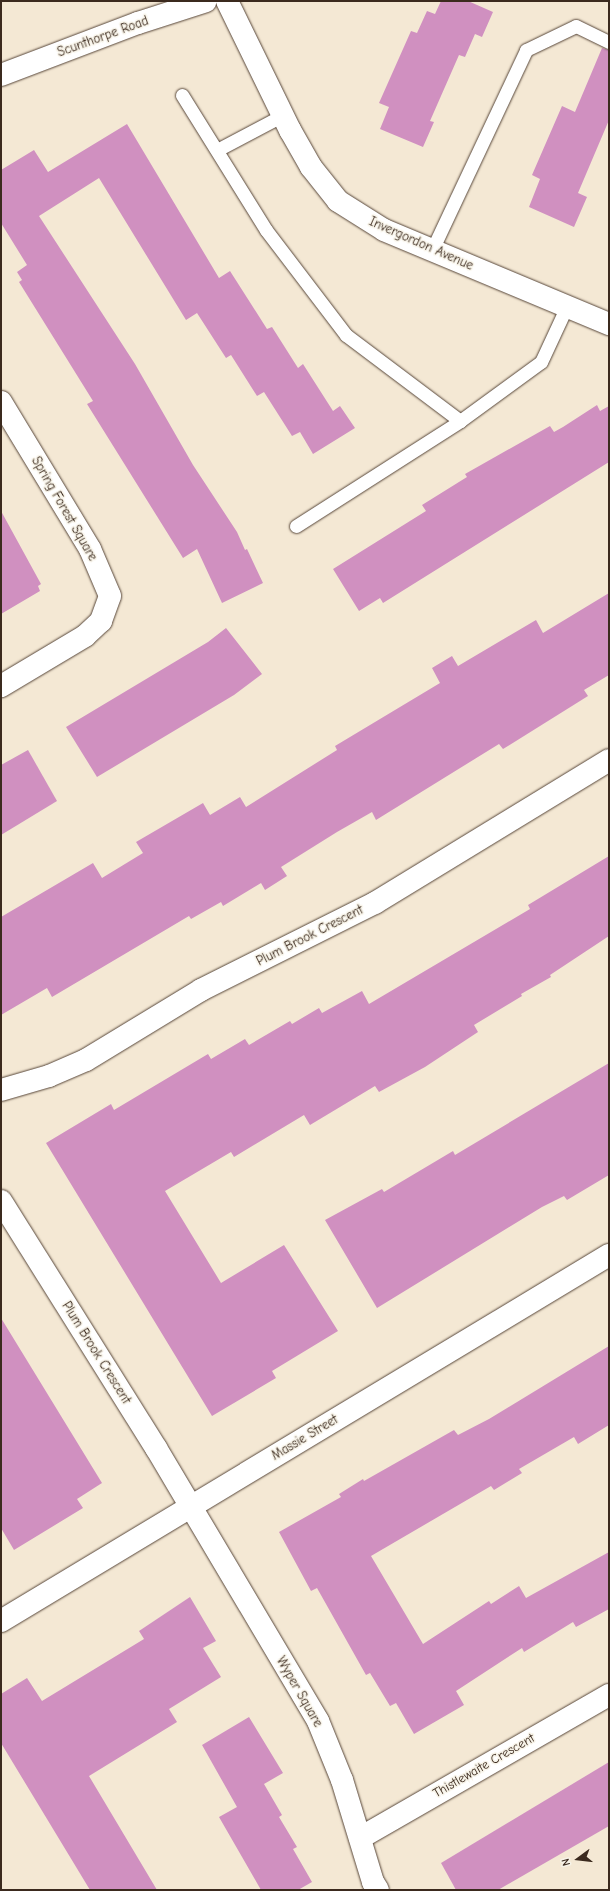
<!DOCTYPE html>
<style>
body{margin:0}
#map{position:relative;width:610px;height:1891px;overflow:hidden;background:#f4e8d4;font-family:"Comic Neue",sans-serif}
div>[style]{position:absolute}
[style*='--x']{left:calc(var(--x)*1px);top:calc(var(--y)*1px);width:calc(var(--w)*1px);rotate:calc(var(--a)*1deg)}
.building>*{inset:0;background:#d090c0}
.roads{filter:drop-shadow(0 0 1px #574639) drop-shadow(0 0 1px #574639)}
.service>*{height:13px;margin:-6.5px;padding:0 6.5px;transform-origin:6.5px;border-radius:6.5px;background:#fff}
.minor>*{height:22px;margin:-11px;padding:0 11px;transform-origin:11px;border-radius:11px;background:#fff}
.tertiary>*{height:22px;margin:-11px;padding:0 11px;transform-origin:11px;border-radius:11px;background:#fff}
span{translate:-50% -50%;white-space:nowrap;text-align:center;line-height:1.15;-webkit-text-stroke:3px #f7f3e8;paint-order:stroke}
.street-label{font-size:13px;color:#3b2a1e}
.frame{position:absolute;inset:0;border:2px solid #3b2a1e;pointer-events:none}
.north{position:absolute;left:558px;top:1839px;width:40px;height:40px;-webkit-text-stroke:3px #f7f3e8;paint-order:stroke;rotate:255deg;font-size:11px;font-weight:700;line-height:16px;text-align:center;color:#3b2a1e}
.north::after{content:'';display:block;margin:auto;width:14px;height:18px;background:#3b2a1e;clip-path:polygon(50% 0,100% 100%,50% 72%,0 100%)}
</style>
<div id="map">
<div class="building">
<i style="clip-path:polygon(441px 1px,468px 1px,493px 12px,482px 37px,475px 34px,465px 57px,459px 55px,430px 121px,434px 122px,423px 147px,380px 129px,389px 107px,379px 103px,411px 31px,417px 33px,427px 11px,435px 14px)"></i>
<i style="clip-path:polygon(602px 48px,609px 50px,609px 120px,578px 193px,587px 197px,574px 227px,529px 207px,540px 179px,532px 175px,562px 106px,575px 112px)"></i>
<i style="clip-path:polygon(127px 124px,219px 278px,230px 271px,267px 329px,272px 327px,298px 368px,303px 364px,333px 411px,340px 406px,355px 428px,313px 454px,300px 432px,292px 436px,264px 392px,257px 396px,231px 355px,226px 358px,197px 313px,186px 320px,99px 178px,39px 216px,135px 364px,193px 465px,237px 532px,245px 550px,247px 549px,263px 583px,222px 603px,197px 549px,183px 558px,87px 404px,93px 401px,19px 282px,22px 280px,17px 272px,27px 265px,1px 223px,1px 170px,34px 150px,48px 172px)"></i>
<i style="clip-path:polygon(597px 405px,600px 411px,609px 406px,609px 462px,383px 603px,380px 598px,359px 611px,333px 569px,426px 511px,422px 505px,467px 477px,465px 474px,550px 426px,554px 432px,563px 427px)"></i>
<i style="clip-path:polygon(1px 511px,41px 584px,38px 586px,40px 591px,1px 614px)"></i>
<i style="clip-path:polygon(609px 593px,609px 675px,584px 690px,588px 696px,503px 749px,499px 744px,376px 820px,372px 812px,337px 832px,281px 867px,287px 876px,265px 890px,261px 883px,223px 906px,221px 902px,191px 919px,189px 916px,52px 997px,47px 988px,1px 1015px,1px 917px,93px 863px,102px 878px,143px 853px,136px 842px,203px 803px,210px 815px,240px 797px,246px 807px,337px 750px,335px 746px,440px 683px,432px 668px,452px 656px,458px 666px,536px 620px,543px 633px)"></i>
<i style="clip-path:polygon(226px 628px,262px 674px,234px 695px,97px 777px,66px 727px,208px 642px)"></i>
<i style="clip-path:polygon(28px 750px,57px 801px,1px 835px,1px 765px)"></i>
<i style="clip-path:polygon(609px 856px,609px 936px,550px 975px,551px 977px,521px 994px,522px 996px,474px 1025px,478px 1032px,425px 1067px,379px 1092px,375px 1086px,310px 1125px,304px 1115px,234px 1157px,231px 1152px,165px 1191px,221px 1283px,284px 1245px,338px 1331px,272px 1371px,276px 1378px,212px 1416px,46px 1143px,111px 1104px,114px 1110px,208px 1054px,211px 1059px,245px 1039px,249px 1045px,290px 1021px,292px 1024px,319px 1008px,322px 1013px,362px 991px,369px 1004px,530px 909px,528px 905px)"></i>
<i style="clip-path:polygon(609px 1063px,609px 1175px,567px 1200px,564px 1196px,542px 1207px,377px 1308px,325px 1220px,382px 1189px,384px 1192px,453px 1151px,455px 1155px)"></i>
<i style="clip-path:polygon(1px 1318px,102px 1483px,77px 1499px,83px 1508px,14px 1550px,1px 1528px)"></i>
<i style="clip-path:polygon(609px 1346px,609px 1425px,578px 1444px,574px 1437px,519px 1469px,522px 1473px,494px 1490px,491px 1486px,371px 1556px,423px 1644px,489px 1601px,491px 1604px,519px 1586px,526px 1598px,609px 1552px,609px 1609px,576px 1627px,573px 1622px,524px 1652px,522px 1648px,456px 1691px,464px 1705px,414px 1734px,396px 1703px,390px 1706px,370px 1673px,366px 1675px,317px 1588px,311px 1591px,279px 1532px,341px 1497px,339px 1494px,363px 1479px,364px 1481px,454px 1430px,458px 1435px,489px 1419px)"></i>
<i style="clip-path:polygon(190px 1597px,216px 1641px,203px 1648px,221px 1677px,169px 1709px,177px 1722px,89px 1776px,157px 1890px,90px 1890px,1px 1743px,1px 1694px,27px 1678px,42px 1701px,144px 1639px,139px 1631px)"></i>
<i style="clip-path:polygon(249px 1717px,283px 1773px,264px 1784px,282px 1815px,279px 1817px,297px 1847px,293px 1849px,312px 1882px,298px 1890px,261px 1890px,219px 1817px,237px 1807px,202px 1745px)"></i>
<i style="clip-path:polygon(609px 1762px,609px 1826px,498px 1890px,456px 1890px,441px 1863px)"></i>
</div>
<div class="roads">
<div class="service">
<i style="--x:182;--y:95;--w:159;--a:58.1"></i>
<i style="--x:266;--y:230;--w:132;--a:52.7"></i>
<i style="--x:346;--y:335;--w:143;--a:37"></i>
<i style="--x:217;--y:150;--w:75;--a:-27.9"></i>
<i style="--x:432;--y:250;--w:221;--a:-64.8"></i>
<i style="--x:526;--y:50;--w:55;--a:-25.6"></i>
<i style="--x:576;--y:26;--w:37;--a:26"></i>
<i style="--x:296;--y:526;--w:195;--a:-32.6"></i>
<i style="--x:460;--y:421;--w:100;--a:-36.1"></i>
<i style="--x:541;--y:362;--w:62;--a:-65.1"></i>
</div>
<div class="minor">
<i style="--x:1;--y:402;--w:172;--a:58.8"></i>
<i style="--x:90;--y:549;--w:51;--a:66.9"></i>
<i style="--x:110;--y:596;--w:27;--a:110"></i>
<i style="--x:101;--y:621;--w:22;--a:137"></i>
<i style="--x:85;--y:636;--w:98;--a:149.2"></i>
<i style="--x:1;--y:1090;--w:50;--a:-16.3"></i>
<i style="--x:49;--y:1076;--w:40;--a:-23.4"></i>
<i style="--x:86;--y:1060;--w:135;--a:-31.3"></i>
<i style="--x:201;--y:990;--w:195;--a:-26.6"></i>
<i style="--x:375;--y:903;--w:274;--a:-31.4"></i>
<i style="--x:1;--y:1201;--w:292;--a:57.9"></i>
<i style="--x:156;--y:1448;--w:317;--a:59.3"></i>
<i style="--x:318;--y:1721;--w:64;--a:67.9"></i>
<i style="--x:342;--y:1780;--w:107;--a:73.1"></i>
<i style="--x:373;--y:1882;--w:9;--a:58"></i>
<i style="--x:1;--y:1621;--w:710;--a:-31.05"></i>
<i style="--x:360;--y:1838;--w:287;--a:-29.9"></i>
</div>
<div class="tertiary">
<i style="--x:227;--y:1;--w:144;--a:64"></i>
<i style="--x:290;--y:130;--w:43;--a:60.4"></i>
<i style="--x:311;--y:167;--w:43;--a:51.5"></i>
<i style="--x:338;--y:201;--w:54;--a:32.2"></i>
<i style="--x:384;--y:230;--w:244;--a:22.7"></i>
<i style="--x:1;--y:75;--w:147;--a:-20.8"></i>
<i style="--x:138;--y:23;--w:71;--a:-17.9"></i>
</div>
</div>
<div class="street-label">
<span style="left:103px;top:37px;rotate:-20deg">Scunthorpe Road</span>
<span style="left:421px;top:244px;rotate:24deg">Invergordon Avenue</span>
<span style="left:64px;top:509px;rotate:60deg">Spring Forest Square</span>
<span style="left:310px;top:936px;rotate:-27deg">Plum Brook Crescent</span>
<span style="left:96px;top:1353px;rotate:58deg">Plum Brook Crescent</span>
<span style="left:305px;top:1438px;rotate:-31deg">Massie Street</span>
<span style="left:299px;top:1692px;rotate:60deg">Wyper Square</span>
<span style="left:484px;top:1766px;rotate:-30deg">Thistlewaite Crescent</span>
</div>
<div class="frame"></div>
<div class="north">N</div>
</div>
